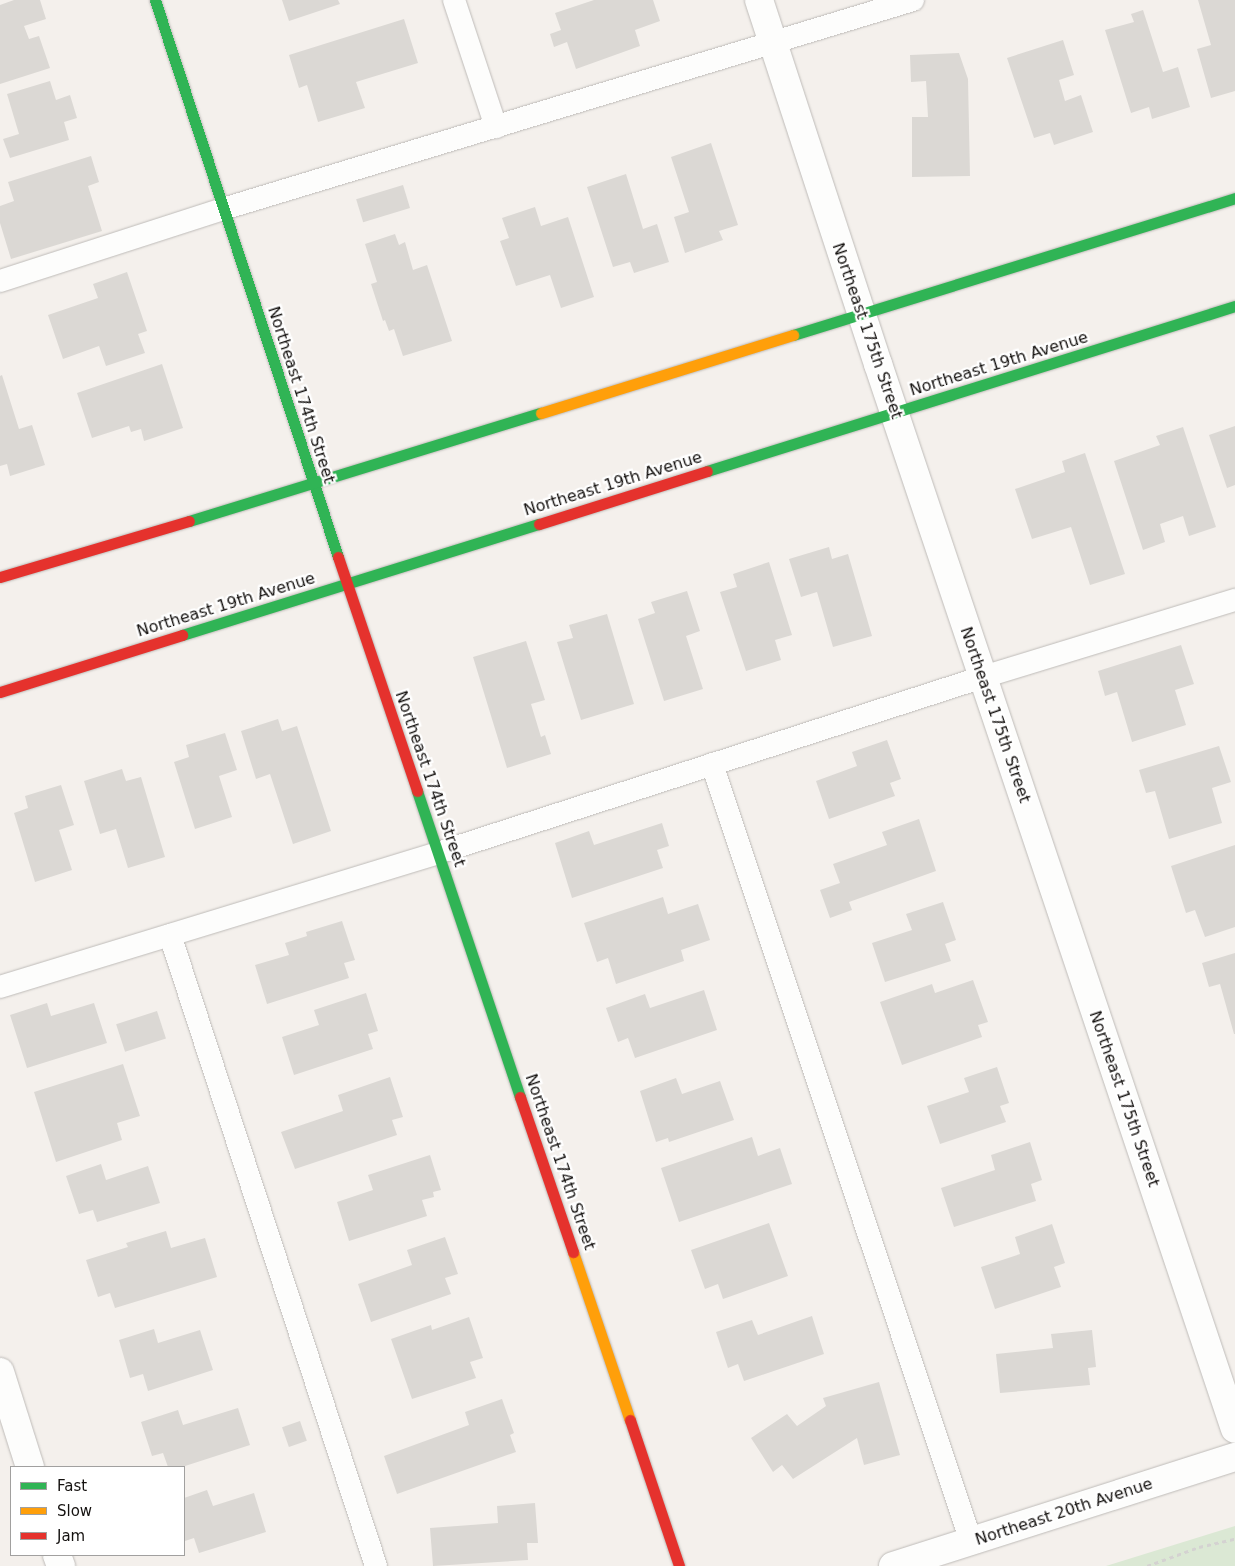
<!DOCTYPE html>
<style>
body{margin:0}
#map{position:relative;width:1235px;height:1566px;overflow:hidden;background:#f4f0ec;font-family:"DejaVu Sans",sans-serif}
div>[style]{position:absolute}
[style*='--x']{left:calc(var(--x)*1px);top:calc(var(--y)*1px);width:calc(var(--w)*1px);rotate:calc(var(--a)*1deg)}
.green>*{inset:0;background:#dbe8d4}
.building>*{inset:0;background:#dbd8d4;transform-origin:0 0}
.path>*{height:3px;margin-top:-1.5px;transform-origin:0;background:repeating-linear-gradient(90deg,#d4d2d1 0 4px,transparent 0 8px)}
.roads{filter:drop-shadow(0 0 1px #bebbb8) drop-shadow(0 0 1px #bebbb8)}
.lane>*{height:22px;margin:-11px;padding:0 11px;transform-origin:11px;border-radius:11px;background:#fdfdfc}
.street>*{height:28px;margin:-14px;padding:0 14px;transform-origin:14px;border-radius:14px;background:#fdfdfc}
.fast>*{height:11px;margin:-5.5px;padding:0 5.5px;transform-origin:5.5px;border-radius:5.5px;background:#30b455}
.slow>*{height:11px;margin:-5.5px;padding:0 5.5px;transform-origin:5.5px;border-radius:5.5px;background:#ff9f0a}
.jam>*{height:11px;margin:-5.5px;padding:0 5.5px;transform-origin:5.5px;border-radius:5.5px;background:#e5322d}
span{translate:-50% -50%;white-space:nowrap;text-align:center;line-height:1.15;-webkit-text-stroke:4.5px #fff;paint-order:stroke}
.street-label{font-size:16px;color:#151210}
.legend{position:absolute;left:10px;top:1466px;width:175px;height:90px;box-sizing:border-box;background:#fff;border:1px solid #a1a09f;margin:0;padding:6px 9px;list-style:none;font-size:15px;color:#151210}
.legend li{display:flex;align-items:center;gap:10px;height:25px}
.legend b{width:25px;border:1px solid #a1a09f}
</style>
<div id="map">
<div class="green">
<i style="clip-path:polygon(1235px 1526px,1235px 1566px,1106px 1566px)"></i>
</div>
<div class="building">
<i style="clip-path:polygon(14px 0,40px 0,46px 19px,24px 26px,29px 39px,39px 36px,50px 68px,0 84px,0 5px)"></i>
<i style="clip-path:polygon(282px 0,338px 0,340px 4px,289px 21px)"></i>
<i style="clip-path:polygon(594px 0,653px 0,660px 21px,635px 30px,640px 46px,576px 69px,567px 42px,554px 47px,550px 34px,561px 30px,555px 13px)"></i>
<i style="clip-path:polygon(1198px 0,1235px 0,1235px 91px,1211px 98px,1197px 49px,1211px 45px)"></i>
<i style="clip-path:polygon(1143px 10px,1163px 72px,1178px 67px,1190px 107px,1152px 119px,1149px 107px,1131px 113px,1105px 30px,1134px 22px,1131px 14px)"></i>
<i style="clip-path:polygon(404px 19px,418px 63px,356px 82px,365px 108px,318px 122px,307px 85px,299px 88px,289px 55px)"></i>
<i style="clip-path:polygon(1063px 40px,1074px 75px,1059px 80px,1065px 101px,1081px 95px,1093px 132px,1054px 145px,1050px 133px,1034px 138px,1007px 58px)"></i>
<i style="clip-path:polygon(959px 53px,968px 79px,970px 176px,912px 177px,912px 117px,928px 117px,926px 81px,911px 82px,910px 55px)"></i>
<i style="clip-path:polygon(50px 81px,56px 100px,70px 95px,77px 118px,64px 122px,69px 140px,10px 158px,3px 139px,19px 134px,7px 94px)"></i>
<i style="clip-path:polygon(711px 143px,738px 225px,719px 231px,723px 240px,685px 253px,674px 217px,689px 212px,671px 157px)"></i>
<i style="clip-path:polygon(91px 156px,99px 182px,88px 186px,102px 231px,11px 259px,0 223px,0 206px,14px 201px,8px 182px)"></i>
<i style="clip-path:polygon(626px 174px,643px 229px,657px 224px,669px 262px,634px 273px,630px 262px,613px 267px,587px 187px)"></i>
<i style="left:403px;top:185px;width:24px;height:49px;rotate:73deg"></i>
<i style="clip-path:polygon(535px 207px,541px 226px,568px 217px,594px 297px,561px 308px,550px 275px,516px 286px,500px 241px,509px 238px,502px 218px)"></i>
<i style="clip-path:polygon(395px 234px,399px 245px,405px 242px,413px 270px,427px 265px,452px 341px,403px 356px,394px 329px,389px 331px,385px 320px,383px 321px,371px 284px,377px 282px,365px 244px)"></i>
<i style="clip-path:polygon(127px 272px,147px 331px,138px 334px,145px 353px,106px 366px,99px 346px,63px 359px,48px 315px,98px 298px,93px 284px)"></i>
<i style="clip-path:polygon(162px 364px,183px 428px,144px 441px,141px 429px,131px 432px,129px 426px,92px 438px,77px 393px)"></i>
<i style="clip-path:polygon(2px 375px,19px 429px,32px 425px,45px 465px,10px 476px,7px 464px,0 466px,0 376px)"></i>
<i style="clip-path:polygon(1235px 426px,1235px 485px,1227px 488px,1209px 435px)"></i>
<i style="clip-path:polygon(1183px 427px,1216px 527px,1189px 536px,1183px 516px,1160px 524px,1165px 542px,1143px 550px,1114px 461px,1160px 445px,1156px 436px)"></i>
<i style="clip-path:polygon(1085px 453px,1125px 574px,1090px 585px,1071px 527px,1032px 539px,1015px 489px,1065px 472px,1062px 461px)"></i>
<i style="clip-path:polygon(829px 547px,832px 559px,848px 554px,872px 636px,833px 647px,817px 592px,801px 597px,789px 559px)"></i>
<i style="clip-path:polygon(769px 562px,792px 635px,775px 640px,781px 660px,746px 671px,720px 592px,737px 587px,733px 574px)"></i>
<i style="clip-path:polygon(687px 591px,700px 631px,686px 636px,703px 689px,664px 701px,638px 619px,655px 613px,651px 602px)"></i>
<i style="clip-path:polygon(607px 614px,634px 704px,581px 720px,557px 642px,573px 638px,569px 625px)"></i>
<i style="clip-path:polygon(526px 641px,545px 700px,531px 704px,541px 737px,545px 735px,551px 754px,507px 768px,473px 657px)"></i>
<i style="clip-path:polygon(1181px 645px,1194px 684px,1175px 690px,1186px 725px,1132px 742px,1117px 692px,1105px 696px,1098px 671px)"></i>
<i style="clip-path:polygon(278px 719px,282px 731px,297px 726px,331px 831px,293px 844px,270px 774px,256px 779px,241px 731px)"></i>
<i style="clip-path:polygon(225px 733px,237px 770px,219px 776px,232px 817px,195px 829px,174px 762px,189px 757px,186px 745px)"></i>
<i style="clip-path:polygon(887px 740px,901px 779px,890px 783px,895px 796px,829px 819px,816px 781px,857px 766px,852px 752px)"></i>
<i style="clip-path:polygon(1219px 746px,1231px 782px,1212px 788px,1222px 823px,1169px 839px,1155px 791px,1146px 793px,1139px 770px)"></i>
<i style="clip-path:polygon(122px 769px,126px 781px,141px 777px,165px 857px,128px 868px,116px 829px,100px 834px,84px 781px)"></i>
<i style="clip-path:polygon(61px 785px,74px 825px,59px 830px,72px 870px,35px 882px,14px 813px,28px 808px,25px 796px)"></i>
<i style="clip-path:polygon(919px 819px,936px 871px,849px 902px,852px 910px,830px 918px,820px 890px,840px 883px,833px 864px,887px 845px,882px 832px)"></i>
<i style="clip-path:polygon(662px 823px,669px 846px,657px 850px,663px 868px,572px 898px,555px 843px,589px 831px,594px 845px)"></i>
<i style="clip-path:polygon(1235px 845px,1235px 927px,1205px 937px,1195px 910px,1186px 913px,1171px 866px)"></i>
<i style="clip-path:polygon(663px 897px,668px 914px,698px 904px,710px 940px,681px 950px,684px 961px,616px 984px,608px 958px,597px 962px,584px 923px)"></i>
<i style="clip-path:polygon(943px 902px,956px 940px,945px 944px,951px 961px,885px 982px,872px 943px,912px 930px,906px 914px)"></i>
<i style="clip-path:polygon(342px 921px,355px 960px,344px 963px,349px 978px,267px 1004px,255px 965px,289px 955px,285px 943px,307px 936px,306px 932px)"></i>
<i style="clip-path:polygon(1235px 953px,1235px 1034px,1234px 1034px,1220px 984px,1209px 987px,1202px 963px)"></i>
<i style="clip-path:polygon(973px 980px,988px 1022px,978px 1025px,982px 1037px,902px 1065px,880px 1002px,932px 984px,935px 993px)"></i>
<i style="clip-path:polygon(704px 990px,717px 1030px,635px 1058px,628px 1038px,618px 1042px,606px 1008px,645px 994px,650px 1008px)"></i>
<i style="clip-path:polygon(366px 993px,378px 1031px,368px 1034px,373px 1049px,294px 1075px,282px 1037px,319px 1025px,314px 1010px)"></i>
<i style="clip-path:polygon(47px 1003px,51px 1016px,94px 1003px,107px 1043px,27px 1068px,10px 1015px)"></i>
<i style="left:157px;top:1011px;width:29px;height:43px;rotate:72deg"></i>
<i style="clip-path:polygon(123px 1064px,140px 1116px,117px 1123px,122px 1140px,56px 1162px,34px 1092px)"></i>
<i style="clip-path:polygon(997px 1067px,1009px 1103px,1000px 1106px,1006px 1122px,940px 1144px,927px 1106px,969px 1092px,964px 1078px)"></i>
<i style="clip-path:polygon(390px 1077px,403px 1117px,392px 1120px,397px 1135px,295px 1169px,281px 1132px,343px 1111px,338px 1095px)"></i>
<i style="clip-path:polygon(676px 1078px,682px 1094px,720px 1081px,734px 1120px,669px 1142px,668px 1138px,656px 1142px,640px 1091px)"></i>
<i style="clip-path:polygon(752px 1137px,758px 1156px,780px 1148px,792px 1184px,679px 1222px,661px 1168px)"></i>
<i style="clip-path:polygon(1030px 1142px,1042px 1180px,1031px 1184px,1036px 1201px,954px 1227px,941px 1188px,995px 1170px,991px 1155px)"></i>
<i style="clip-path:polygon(430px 1155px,441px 1190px,433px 1192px,434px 1197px,422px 1200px,427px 1216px,349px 1241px,337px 1202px,373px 1190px,368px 1175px)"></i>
<i style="clip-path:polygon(101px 1164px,106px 1180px,148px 1166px,160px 1203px,97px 1222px,93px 1210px,79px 1214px,66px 1176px)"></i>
<i style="clip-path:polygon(769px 1223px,788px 1276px,723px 1299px,718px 1284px,705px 1289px,691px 1250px)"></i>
<i style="clip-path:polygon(1052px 1224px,1065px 1263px,1054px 1267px,1061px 1287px,995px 1309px,981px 1267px,1020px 1254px,1015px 1237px)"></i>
<i style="clip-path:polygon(166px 1231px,171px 1248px,205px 1238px,217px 1277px,115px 1308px,110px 1293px,98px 1297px,86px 1260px,128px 1247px,126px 1243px)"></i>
<i style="clip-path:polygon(445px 1237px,458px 1274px,445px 1278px,451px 1294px,371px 1322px,358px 1284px,412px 1265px,407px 1250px)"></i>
<i style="clip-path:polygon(812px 1316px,824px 1354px,744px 1381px,738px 1364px,728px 1368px,716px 1332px,752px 1320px,758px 1335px)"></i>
<i style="clip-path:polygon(469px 1317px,483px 1358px,470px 1362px,476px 1378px,412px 1399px,391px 1339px,431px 1325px,432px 1330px)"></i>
<i style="clip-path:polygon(154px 1329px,158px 1343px,200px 1330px,213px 1370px,148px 1391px,143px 1374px,130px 1378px,119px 1340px)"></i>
<i style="clip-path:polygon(1092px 1330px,1096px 1367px,1088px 1368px,1090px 1385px,1000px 1393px,996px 1354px,1053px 1348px,1051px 1334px)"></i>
<i style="clip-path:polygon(879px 1382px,900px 1455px,864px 1465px,857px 1438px,793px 1479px,782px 1465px,773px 1472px,751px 1438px,787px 1414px,797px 1426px,826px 1406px,823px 1398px)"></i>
<i style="clip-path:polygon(502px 1399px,514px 1433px,510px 1435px,516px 1452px,397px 1494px,384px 1456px,469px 1425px,465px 1412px)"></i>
<i style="clip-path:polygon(238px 1408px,250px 1445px,182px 1467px,168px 1467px,163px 1453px,152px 1456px,141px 1422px,178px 1410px,183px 1425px)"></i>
<i style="left:300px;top:1421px;width:21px;height:19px;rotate:71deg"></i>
<i style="clip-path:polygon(207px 1490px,213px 1506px,254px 1493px,266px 1532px,199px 1553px,194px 1538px,185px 1541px,184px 1538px,184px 1498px)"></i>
<i style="clip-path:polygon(535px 1503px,538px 1543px,527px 1543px,528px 1560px,433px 1566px,430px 1528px,498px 1523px,497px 1506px)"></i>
</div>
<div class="path">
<i style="--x:1147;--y:1566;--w:55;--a:-20.1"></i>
<i style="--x:1199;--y:1547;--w:37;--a:-13"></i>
</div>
<div class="roads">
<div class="lane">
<i style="--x:454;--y:0;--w:134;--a:71.7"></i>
<i style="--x:0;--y:281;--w:234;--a:-17.9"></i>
<i style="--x:223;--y:209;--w:721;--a:-16.85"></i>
<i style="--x:712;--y:764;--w:819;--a:71.57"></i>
<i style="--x:170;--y:935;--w:664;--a:71.92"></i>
<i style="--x:0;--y:987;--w:458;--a:-17"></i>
<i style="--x:438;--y:853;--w:573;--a:-17.9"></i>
<i style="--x:983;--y:677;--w:264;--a:-17"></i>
</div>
<div class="street">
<i style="--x:759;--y:0;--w:383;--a:71.9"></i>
<i style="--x:878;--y:364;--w:1123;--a:71.47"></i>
<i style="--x:0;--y:1372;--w:100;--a:72.5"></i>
<i style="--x:57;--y:1555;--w:12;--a:70"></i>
<i style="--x:893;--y:1566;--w:359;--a:-17.7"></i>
</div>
<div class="fast">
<i style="--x:155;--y:0;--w:586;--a:71.81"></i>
<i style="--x:793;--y:335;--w:463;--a:-17.2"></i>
<i style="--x:707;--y:471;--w:553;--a:-17.35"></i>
<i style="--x:189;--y:521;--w:368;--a:-17.1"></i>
<i style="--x:182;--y:635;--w:374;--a:-17.3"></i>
<i style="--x:417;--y:791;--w:323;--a:71.4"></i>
</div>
<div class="slow">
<i style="--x:541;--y:413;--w:264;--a:-17.2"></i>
<i style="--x:573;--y:1252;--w:177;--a:71.3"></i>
</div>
<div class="jam">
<i style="--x:539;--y:524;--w:176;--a:-17.5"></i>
<i style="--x:338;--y:557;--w:247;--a:71.3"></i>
<i style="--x:0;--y:577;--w:197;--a:-16.5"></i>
<i style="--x:0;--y:692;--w:191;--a:-17.4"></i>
<i style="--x:520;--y:1097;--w:164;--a:71.1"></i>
<i style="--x:630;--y:1420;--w:154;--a:71.4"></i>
</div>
</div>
<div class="street-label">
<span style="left:867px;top:331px;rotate:71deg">Northeast 175th Street</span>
<span style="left:999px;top:364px;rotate:-17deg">Northeast 19th Avenue</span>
<span style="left:301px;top:395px;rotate:72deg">Northeast 174th Street</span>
<span style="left:613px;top:484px;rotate:-17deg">Northeast 19th Avenue</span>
<span style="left:226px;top:605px;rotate:-17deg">Northeast 19th Avenue</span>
<span style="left:995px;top:715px;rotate:71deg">Northeast 175th Street</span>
<span style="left:430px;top:779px;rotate:71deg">Northeast 174th Street</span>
<span style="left:1124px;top:1099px;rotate:71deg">Northeast 175th Street</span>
<span style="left:560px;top:1162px;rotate:71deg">Northeast 174th Street</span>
<span style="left:1064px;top:1512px;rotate:-18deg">Northeast 20th Avenue</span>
</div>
<ul class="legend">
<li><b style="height:6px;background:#30b455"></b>Fast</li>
<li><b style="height:6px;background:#ff9f0a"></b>Slow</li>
<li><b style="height:6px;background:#e5322d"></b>Jam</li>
</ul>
</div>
